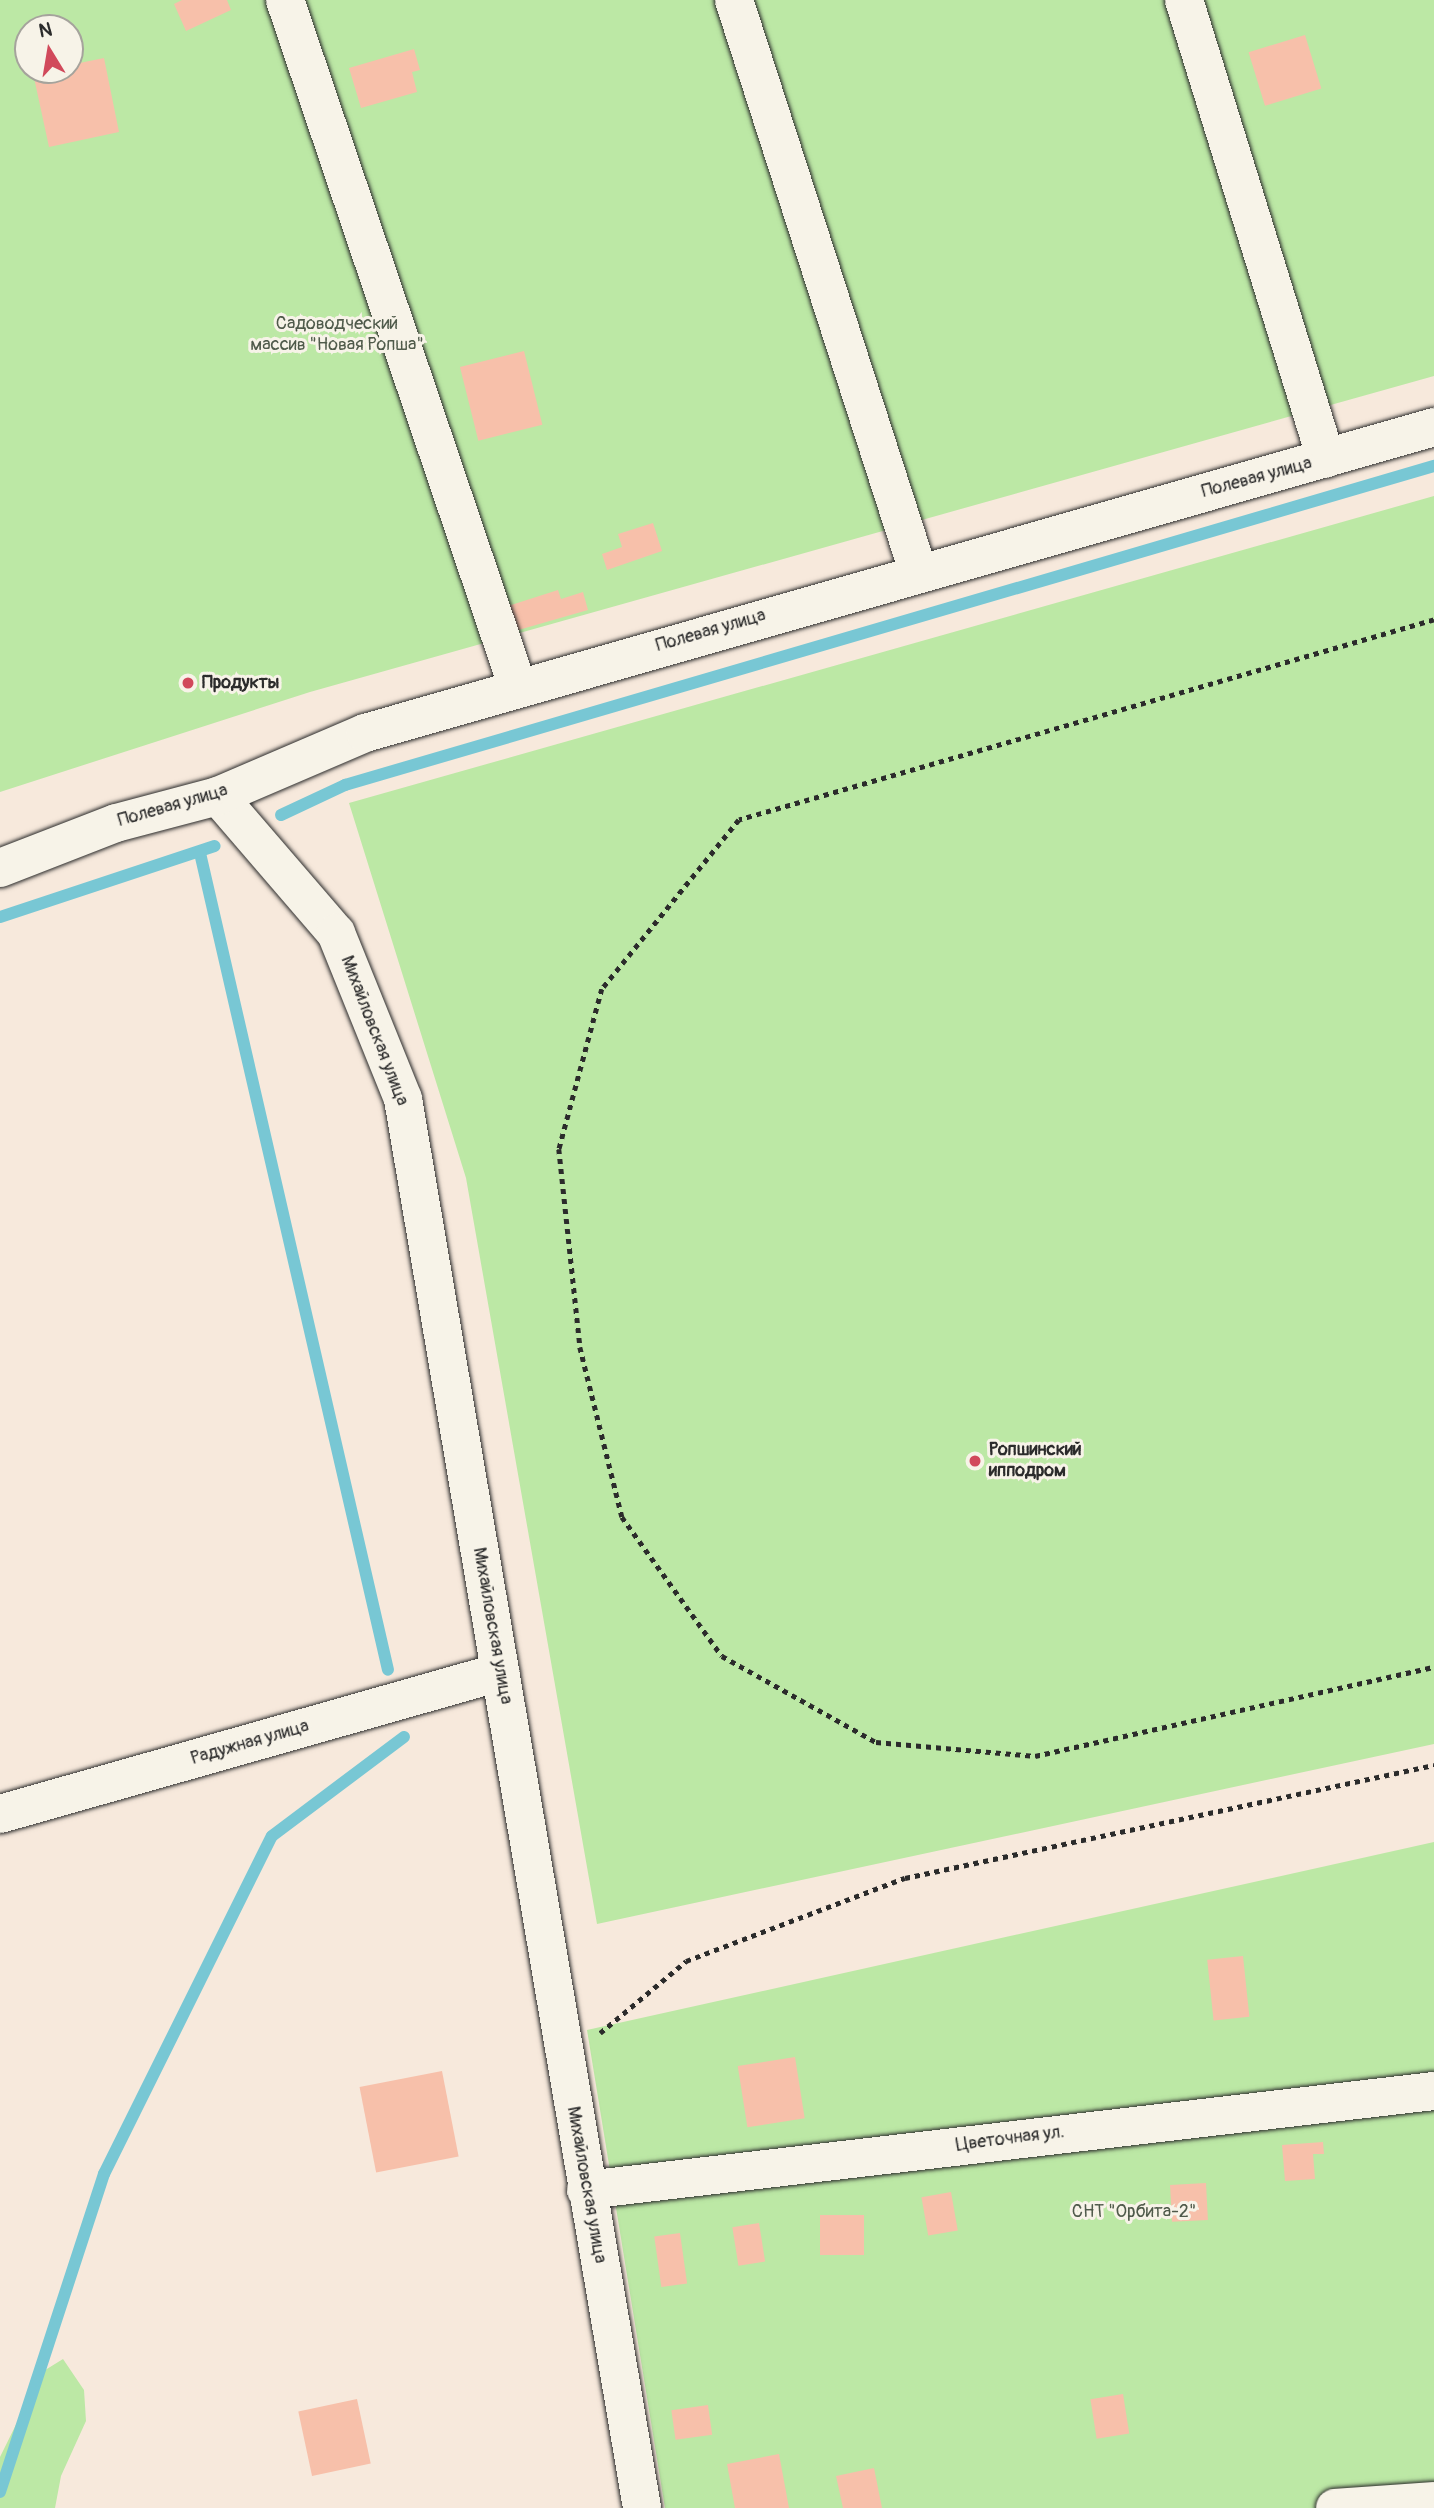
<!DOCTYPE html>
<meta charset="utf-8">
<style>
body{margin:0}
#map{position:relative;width:1434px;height:2508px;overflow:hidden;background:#f7e9dc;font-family:Pangolin,sans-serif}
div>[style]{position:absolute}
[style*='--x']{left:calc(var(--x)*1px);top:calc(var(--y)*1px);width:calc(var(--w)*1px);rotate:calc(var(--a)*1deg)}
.green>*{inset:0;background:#bce8a5}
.stream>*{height:12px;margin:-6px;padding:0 6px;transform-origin:6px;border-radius:6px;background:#78c7d4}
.building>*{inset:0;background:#f7c0aa;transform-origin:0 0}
.path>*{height:4.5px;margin-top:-2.25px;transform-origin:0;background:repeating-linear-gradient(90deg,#2b2b2b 0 5px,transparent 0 10px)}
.roads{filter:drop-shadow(0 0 2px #2b2b2b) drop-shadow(0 0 2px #2b2b2b)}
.minor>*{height:38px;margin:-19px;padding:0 19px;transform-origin:19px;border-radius:19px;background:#f7f3e8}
.dots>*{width:19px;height:19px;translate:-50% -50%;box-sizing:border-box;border:4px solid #f7f3e8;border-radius:50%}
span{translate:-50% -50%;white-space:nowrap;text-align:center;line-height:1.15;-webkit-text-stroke:6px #f7f3e8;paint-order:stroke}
.park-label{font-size:18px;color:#4f5a4a}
.street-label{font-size:18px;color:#2b2b2b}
.poi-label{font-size:18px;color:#2b2b2b;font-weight:700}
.left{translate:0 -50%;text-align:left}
.north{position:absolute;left:14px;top:14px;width:70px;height:70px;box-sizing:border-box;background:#f7f3e8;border:2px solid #a5a39c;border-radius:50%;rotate:349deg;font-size:19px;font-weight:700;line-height:28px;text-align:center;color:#2b2b2b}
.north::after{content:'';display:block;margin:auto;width:24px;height:32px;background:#d1495b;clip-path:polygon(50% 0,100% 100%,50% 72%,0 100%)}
</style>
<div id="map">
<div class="green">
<i style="clip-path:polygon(evenodd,0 0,1434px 0,1434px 376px,310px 692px,0 792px,0 0,28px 28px,70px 28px,70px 70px,28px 70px,28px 28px)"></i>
<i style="clip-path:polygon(1434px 496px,1434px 1744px,597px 1924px,466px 1178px,349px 803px)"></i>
<i style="clip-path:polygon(1434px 1842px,1434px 2508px,665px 2508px,587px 2030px)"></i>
<i style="clip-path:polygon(63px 2359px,84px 2390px,86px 2421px,61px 2476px,55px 2508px,0 2508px,0 2457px,42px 2372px)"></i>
</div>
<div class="stream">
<i style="--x:281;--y:815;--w:71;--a:-25.1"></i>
<i style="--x:345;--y:785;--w:1135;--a:-16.33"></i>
<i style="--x:200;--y:853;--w:838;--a:77.04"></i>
<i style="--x:0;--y:917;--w:226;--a:-18.3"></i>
<i style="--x:0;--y:2492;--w:335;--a:-71.9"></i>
<i style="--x:104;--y:2174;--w:377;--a:-63.6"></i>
<i style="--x:272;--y:1836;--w:165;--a:-36.9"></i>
</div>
<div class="building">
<i style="clip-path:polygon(182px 0,227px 0,231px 10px,186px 31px,174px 4px)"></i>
<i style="left:1305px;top:35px;width:56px;height:59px;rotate:73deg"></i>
<i style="clip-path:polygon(414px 49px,420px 70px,412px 72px,417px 92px,361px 108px,349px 68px)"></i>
<i style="clip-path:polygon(104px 58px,119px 132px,49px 147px,33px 73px,70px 70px,70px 65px)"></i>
<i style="left:524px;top:351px;width:76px;height:66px;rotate:76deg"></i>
<i style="clip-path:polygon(653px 523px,662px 551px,607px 570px,602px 554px,622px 547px,618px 534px)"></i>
<i style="clip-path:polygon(558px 590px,561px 599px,583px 592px,588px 610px,515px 631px,508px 606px)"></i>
<i style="left:1243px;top:1956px;width:61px;height:36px;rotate:84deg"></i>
<i style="left:795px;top:2057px;width:62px;height:58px;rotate:81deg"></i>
<i style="left:442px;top:2071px;width:87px;height:84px;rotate:79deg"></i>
<i style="clip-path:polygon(1323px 2142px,1324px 2154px,1313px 2154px,1315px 2179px,1285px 2181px,1282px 2145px)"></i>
<i style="left:1206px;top:2183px;width:37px;height:36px;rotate:87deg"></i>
<i style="left:951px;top:2192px;width:39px;height:30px;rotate:80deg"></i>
<i style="left:864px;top:2215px;width:40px;height:44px;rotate:90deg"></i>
<i style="left:759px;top:2223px;width:39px;height:27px;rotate:81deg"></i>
<i style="left:680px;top:2233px;width:51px;height:26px;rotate:82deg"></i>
<i style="left:1123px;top:2394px;width:40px;height:33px;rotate:81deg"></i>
<i style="left:357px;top:2399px;width:66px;height:60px;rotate:78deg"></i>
<i style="left:708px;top:2405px;width:30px;height:37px;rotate:82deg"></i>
<i style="clip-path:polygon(779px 2454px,789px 2508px,735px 2508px,727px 2464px)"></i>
<i style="clip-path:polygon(874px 2468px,882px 2508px,843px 2508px,836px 2476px)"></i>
</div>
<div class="path">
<i style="--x:1434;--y:620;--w:723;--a:163.95"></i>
<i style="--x:739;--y:820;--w:218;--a:129"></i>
<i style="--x:602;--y:989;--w:166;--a:105"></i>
<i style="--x:559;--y:1149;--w:199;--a:83.9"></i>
<i style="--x:580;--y:1347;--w:175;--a:76.1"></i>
<i style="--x:622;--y:1517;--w:171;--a:54.3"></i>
<i style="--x:722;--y:1656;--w:176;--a:29.2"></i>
<i style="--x:876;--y:1742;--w:160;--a:5"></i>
<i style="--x:1035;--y:1756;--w:409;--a:-12.6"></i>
<i style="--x:600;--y:2033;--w:112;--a:-39.9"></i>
<i style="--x:686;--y:1961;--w:234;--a:-20.8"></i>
<i style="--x:905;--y:1878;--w:541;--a:-12.06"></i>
</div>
<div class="roads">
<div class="minor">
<i style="--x:285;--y:0;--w:726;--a:71.29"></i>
<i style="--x:734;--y:0;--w:600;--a:72.14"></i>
<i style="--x:1184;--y:0;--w:480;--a:72.8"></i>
<i style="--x:218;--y:796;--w:181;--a:49.3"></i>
<i style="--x:336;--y:933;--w:179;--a:68"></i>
<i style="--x:403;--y:1099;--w:1429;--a:80.37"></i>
<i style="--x:0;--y:868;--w:124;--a:-21.2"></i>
<i style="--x:116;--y:823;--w:106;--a:-14.8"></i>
<i style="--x:218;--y:796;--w:160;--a:-23.2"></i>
<i style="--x:365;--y:733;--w:1112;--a:-15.97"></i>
<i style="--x:0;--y:1814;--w:520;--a:-15.85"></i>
<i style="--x:586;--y:2190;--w:854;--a:-6.66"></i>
<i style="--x:1335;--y:2508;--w:99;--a:-4"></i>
</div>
</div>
<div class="dots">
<i style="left:188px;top:683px;background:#d1495b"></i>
<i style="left:975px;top:1461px;background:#d1495b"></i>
</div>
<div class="park-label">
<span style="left:337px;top:335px">Садоводческий<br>массив "Новая Ропша"</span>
<span style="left:1134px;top:2212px">СНТ "Орбита-2"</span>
</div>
<div class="street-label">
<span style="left:1257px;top:478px;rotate:-15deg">Полевая улица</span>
<span style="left:711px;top:631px;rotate:-16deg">Полевая улица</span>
<span style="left:173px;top:806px;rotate:-16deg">Полевая улица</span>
<span style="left:374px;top:1031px;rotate:69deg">Михайловская улица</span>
<span style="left:492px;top:1626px;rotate:80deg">Михайловская улица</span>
<span style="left:250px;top:1743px;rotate:-16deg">Радужная улица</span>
<span style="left:1010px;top:2139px;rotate:-7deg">Цветочная ул.</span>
<span style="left:586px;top:2185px;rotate:80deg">Михайловская улица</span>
</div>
<div class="poi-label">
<span class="left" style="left:202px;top:683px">Продукты</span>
<span class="left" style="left:989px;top:1461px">Ропшинский<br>ипподром</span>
</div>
<div class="north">N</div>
</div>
